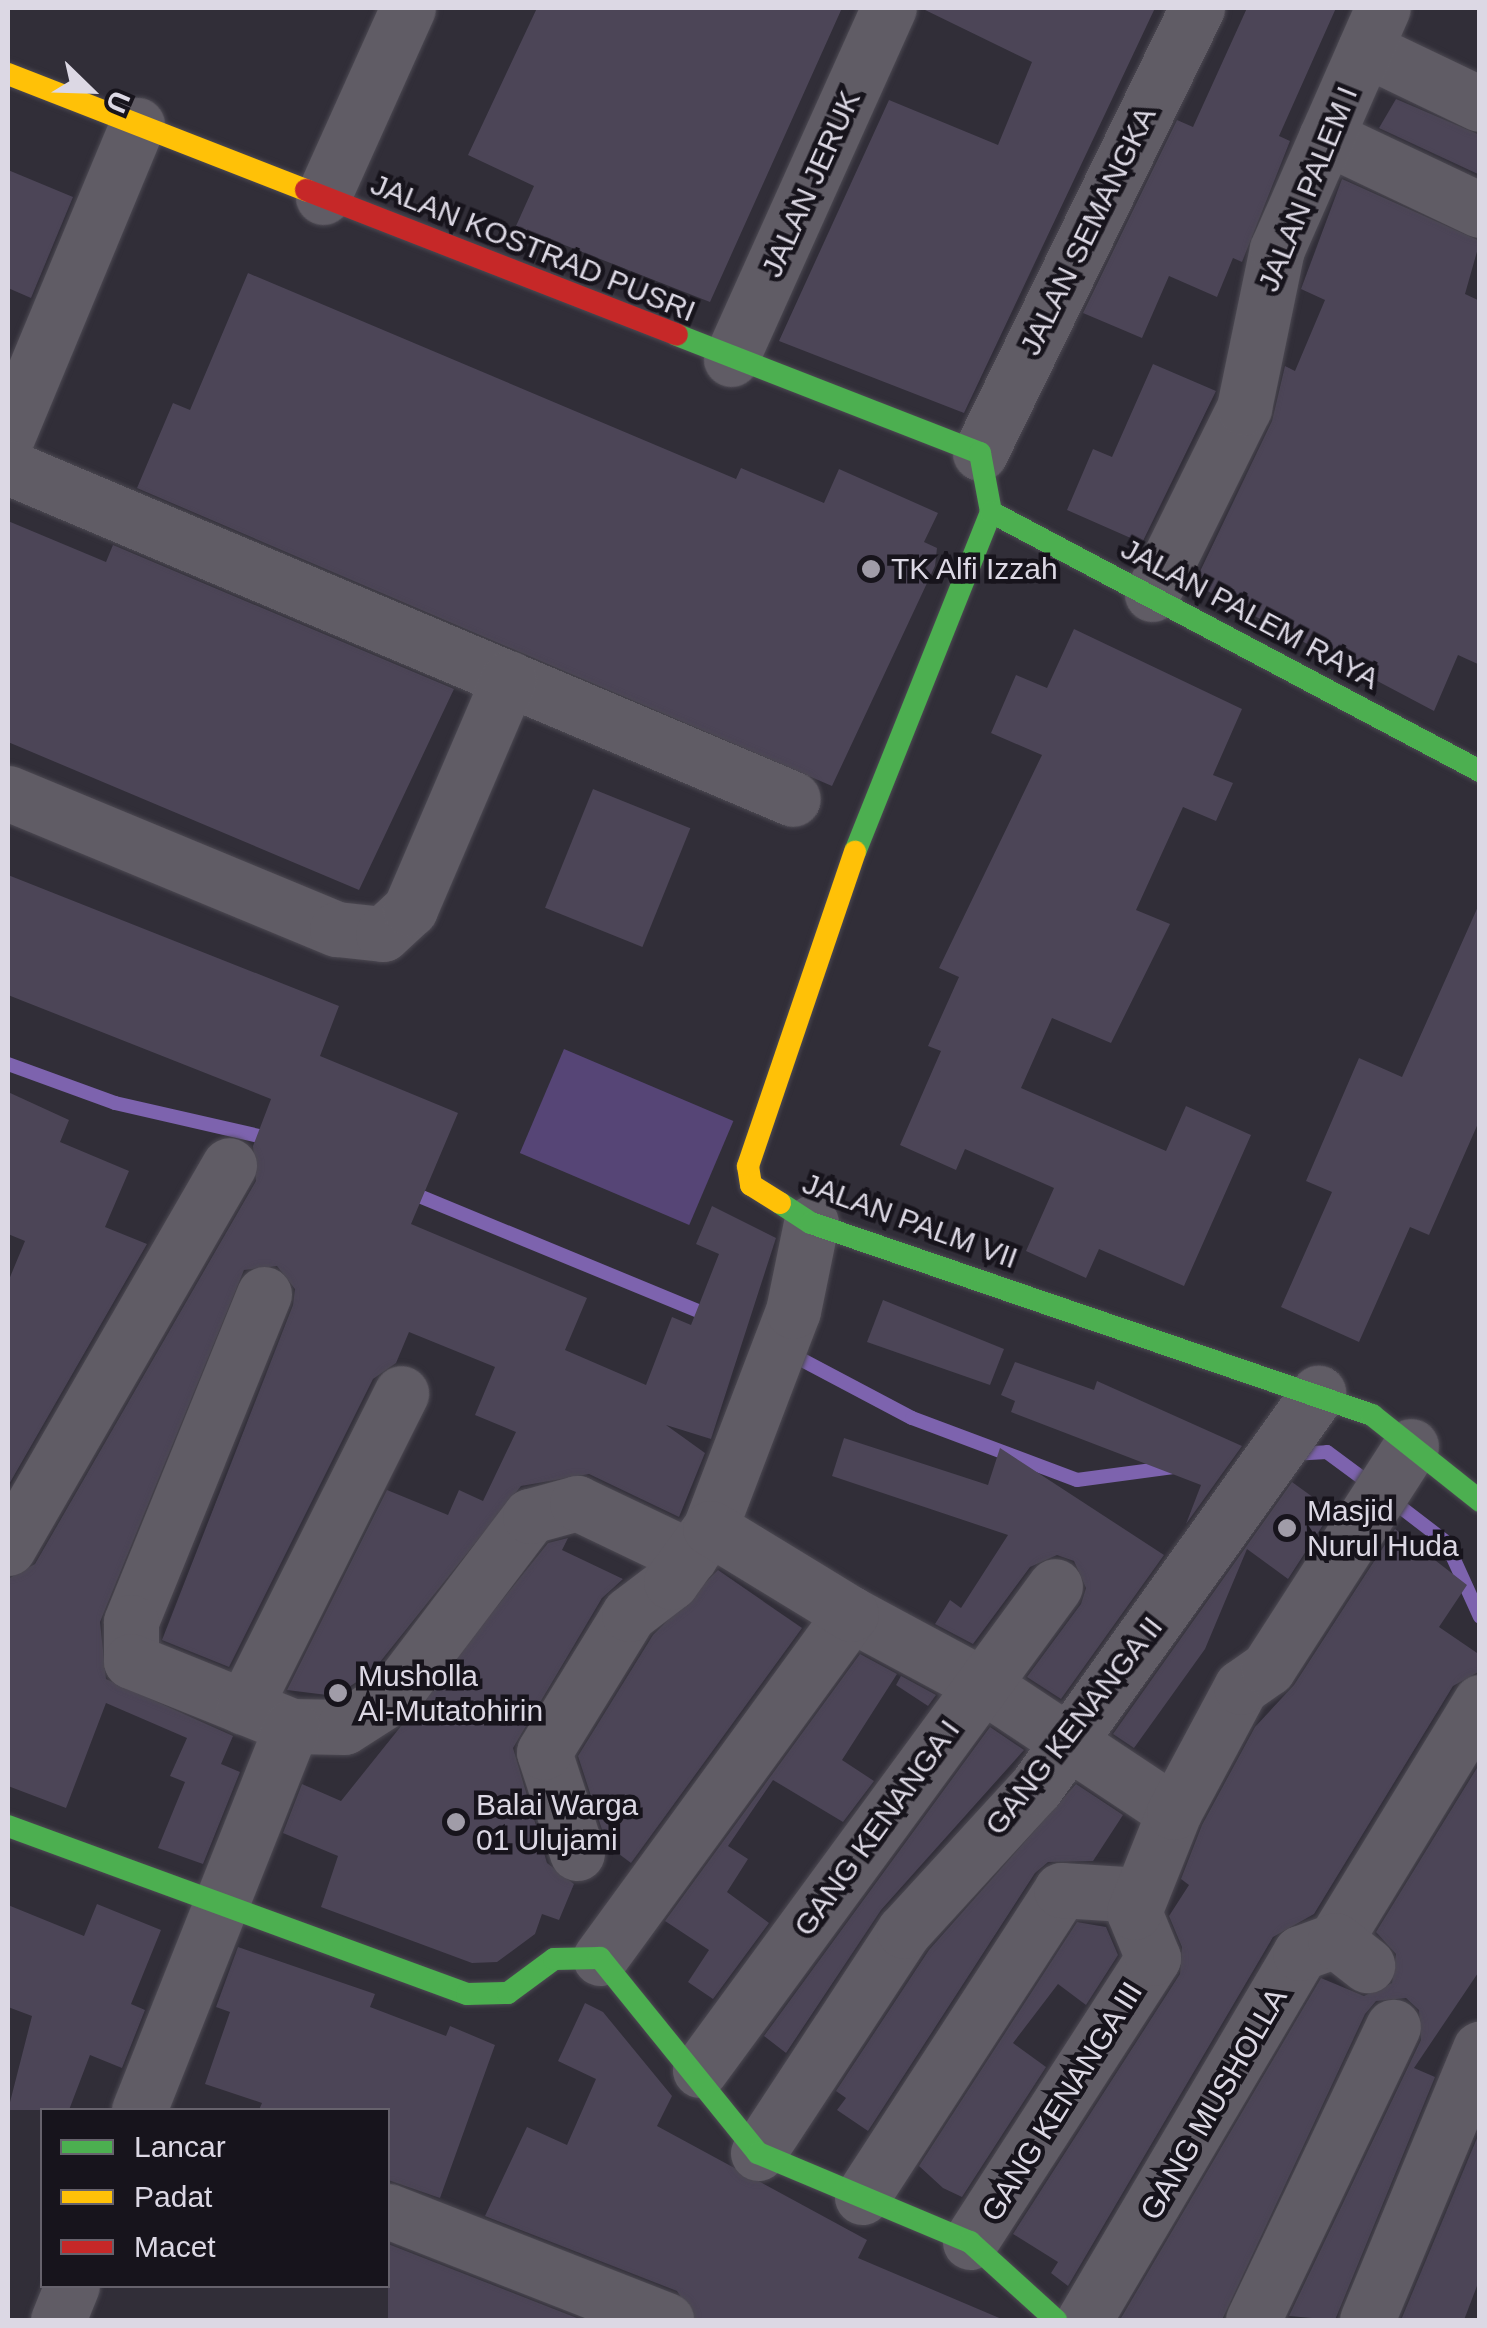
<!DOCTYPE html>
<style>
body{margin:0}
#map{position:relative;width:1487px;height:2328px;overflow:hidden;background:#312e38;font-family:Helvetica,sans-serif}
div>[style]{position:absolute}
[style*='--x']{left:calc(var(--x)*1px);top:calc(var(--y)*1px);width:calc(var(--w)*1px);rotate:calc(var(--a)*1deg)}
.green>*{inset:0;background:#564576;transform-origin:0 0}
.stream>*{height:14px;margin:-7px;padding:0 7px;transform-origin:7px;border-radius:7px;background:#7d63ae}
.building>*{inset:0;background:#4c4557;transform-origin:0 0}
.roads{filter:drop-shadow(0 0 2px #4c4952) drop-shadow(0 0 2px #4c4952)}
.street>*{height:55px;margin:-27.5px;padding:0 27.5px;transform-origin:27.5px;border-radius:27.5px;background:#605c65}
.fast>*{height:22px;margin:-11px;padding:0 11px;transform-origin:11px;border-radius:11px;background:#4caf50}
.slow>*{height:22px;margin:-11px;padding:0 11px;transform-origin:11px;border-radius:11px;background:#ffc107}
.jam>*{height:22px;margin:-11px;padding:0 11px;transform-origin:11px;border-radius:11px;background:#c62828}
.dots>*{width:28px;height:28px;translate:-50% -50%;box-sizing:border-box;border:5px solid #17141c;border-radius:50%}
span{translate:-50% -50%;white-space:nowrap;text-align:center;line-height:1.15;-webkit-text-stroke:9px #17141c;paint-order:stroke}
.street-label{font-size:30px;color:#dcd8e4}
.poi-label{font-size:30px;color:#dcd8e4}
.left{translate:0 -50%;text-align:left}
.frame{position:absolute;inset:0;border:10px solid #dcd8e4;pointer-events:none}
.legend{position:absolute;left:40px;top:2108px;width:350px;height:180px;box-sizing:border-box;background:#17141c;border:2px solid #66626c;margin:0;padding:12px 18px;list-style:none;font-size:30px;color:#dcd8e4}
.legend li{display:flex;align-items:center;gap:20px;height:50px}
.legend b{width:50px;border:2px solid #66626c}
.north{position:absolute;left:40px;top:40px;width:100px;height:100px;-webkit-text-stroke:8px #17141c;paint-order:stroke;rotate:113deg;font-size:28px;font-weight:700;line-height:40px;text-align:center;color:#dcd8e4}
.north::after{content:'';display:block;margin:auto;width:35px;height:45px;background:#dcd8e4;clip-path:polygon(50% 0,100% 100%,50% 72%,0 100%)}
</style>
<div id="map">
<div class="green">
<i style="left:564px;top:1049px;width:184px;height:113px;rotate:23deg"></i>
</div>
<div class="stream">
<i style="--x:8;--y:1064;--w:114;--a:20"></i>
<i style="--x:115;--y:1103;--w:165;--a:12.9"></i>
<i style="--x:407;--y:1191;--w:329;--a:22.4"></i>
<i style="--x:789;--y:1353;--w:139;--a:27.9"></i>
<i style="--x:912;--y:1418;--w:176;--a:20.6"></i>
<i style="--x:1077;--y:1480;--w:99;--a:-7.6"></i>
<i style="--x:1291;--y:1454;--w:36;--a:-3"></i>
<i style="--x:1327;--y:1452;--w:57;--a:36.5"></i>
<i style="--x:1390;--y:1499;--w:71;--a:37.5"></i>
<i style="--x:1446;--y:1542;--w:82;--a:65.6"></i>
</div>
<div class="building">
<i style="clip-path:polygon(537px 8px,842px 8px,710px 302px,516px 226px,534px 186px,468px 155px)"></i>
<i style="clip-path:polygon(921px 8px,1155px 8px,964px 413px,779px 341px,889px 100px,998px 145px,1032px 62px)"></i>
<i style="clip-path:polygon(1247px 8px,1336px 8px,1279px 136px,1290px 141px,1242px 262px,1233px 258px,1217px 297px,1169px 276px,1142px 338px,1083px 313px,1177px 120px,1193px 127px)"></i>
<i style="clip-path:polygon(1396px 99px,1480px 135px,1480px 175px,1379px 128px)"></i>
<i style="clip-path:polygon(8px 170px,73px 197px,31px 298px,8px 288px)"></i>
<i style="clip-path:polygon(1342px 179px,1480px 241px,1465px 294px,1480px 301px,1480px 665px,1458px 655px,1434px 711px,1194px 584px,1272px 421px,1285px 366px,1295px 371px,1325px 300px,1301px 289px)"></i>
<i style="clip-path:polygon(248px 273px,736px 479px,741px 468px,824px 503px,839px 469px,938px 513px,924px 542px,937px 548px,935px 566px,832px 786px,137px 488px,173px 403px,190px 410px)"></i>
<i style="clip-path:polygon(1153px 364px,1216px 391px,1142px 543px,1067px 510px,1093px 449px,1112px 457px)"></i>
<i style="clip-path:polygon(8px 521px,106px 562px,113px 545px,454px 689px,359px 890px,8px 742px)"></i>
<i style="clip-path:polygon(1074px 629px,1242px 709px,1213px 775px,1233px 783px,1216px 821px,1183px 807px,1136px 910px,1170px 924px,1111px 1043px,1052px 1018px,1021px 1088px,1166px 1151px,1186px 1106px,1251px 1135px,1184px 1286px,1099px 1249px,1086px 1278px,1026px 1251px,1054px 1188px,965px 1149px,956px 1170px,900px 1145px,941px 1051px,928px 1046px,959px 977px,939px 968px,1042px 755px,991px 733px,1016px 675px,1047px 688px)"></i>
<i style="left:593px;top:789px;width:105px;height:128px;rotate:22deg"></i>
<i style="clip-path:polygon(8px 875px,339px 1006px,320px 1056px,458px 1113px,411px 1224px,587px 1298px,565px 1350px,646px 1385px,672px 1317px,691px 1325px,719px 1254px,696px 1244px,712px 1206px,776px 1238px,711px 1439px,666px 1425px,705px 1453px,679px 1517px,589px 1474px,521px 1486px,372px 1672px,335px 1696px,287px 1690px,387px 1490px,448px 1515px,459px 1490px,483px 1501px,516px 1432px,475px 1415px,495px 1367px,409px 1332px,396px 1363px,373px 1379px,229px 1667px,162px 1640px,293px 1305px,295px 1289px,277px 1266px,244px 1270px,100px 1622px,106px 1679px,233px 1736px,221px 1764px,240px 1772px,203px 1864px,158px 1848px,185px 1782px,170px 1776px,187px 1738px,106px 1703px,66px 1808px,8px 1786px,8px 1579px,35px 1564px,256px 1181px,253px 1146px,271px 1099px,8px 995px)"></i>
<i style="clip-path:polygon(1480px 902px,1480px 1119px,1429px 1235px,1410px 1227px,1359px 1342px,1281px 1307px,1332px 1192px,1306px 1181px,1359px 1058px,1402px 1077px)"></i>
<i style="clip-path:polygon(8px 1092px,69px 1120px,60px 1142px,129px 1171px,105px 1227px,147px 1244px,8px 1486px,8px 1282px,25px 1241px,8px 1234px)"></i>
<i style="clip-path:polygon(883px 1300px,1004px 1349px,990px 1385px,867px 1342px)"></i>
<i style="clip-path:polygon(1015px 1362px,1094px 1390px,1097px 1381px,1242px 1446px,1186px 1524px,1201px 1485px,1011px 1412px,1015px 1401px,1001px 1395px)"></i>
<i style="clip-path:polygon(844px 1438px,988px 1485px,1000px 1448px,1164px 1555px,1061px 1699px,1027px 1677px,1081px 1604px,1086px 1588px,1074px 1561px,1057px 1555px,1030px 1567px,973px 1644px,935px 1624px,950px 1600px,961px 1608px,1008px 1535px,832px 1476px)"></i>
<i style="clip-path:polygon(1292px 1482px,1332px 1511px,1288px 1579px,1247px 1549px,1205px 1649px,1134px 1748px,1113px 1734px)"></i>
<i style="clip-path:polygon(1395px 1529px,1467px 1585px,1439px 1627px,1480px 1655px,1480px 1671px,1453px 1686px,1314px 1914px,1273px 1937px,1068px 2286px,1051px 2273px,1058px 2262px,1013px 2234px,1180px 1974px,1182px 1947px,1169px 1916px,1189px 1885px,1181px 1879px,1202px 1825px,1255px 1727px,1294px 1685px)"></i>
<i style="clip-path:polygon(568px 1538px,562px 1550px,623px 1579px,602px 1598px,513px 1748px,547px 1863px,574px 1884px,559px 1920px,542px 1914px,535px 1934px,497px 1962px,472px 1963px,321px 1907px,338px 1856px,283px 1833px,302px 1784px,341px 1801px,548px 1543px)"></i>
<i style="clip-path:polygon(718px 1570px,802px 1628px,631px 1863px,607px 1845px,578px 1756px,653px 1635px)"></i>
<i style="clip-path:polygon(860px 1654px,897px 1674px,842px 1760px,874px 1781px,843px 1822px,773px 1780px,728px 1846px,748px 1859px,727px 1892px,769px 1923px,713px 1999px,688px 1982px,709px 1950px,665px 1921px)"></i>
<i style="clip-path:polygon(901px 1676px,936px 1695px,928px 1706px,896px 1685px)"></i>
<i style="clip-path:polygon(990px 1727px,1024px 1750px,881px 1910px,786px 2053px,764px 2036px)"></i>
<i style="clip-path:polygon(1480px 1763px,1480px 1970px,1414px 2068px,1435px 2077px,1335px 2320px,1289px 2316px,1421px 2040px,1419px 2010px,1406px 1998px,1376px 2001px,1365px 2014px,1222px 2320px,1121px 2318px,1321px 1978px,1364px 1996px,1392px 1983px,1396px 1954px,1376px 1932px)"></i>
<i style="clip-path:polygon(1076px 1784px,1123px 1815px,1093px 1861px,1048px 1862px,1035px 1873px,868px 2131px,837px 2110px,846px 2098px,836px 2091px,929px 1950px)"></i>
<i style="clip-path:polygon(97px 1904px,161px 1930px,131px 2004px,145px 2010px,122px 2068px,90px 2055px,69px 2110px,8px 2110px,32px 2016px,8px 2007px,8px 1905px,84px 1936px)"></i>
<i style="clip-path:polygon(1077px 1922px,1106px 1927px,1118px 1955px,1086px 2005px,1058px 1984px,1013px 2043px,1046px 2067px,962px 2197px,943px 2188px,919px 2166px)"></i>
<i style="clip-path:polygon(238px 1947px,375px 1994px,370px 2007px,446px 2036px,450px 2026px,495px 2045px,440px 2198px,388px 2180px,388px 2110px,259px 2110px,262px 2103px,205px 2084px,230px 2012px,216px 2007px)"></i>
<i style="clip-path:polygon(585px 2003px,603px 2012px,672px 2096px,657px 2126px,867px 2240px,858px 2258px,1004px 2320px,696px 2320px,677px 2291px,485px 2216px,527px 2127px,567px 2145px,596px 2079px,558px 2061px)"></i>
<i style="clip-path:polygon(1480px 2131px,1480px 2278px,1464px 2320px,1401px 2320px)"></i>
<i style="clip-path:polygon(388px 2244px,582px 2320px,388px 2320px)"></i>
</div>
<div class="roads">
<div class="street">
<i style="--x:1365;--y:49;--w:127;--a:25.6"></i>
<i style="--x:1326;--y:137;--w:170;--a:25.4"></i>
<i style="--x:323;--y:197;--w:207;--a:-65.8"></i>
<i style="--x:731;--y:359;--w:385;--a:-65.8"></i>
<i style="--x:8;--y:435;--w:336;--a:-67.4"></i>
<i style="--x:980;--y:453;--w:495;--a:-64"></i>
<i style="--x:8;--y:467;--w:852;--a:22.92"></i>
<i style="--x:1152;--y:594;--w:208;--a:-63.7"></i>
<i style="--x:1244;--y:408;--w:162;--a:-78.3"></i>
<i style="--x:1277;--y:249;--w:263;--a:-66.3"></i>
<i style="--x:8;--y:793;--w:356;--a:22.5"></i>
<i style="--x:337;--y:929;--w:46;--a:6.2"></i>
<i style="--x:383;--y:934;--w:37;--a:-43"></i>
<i style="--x:410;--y:909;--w:251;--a:-66.8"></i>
<i style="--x:264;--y:1294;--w:354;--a:112.1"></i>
<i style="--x:131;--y:1622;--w:39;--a:90"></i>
<i style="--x:131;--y:1661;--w:174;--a:22"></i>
<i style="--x:292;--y:1726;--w:52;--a:1.1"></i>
<i style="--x:344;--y:1727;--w:59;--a:-32.6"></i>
<i style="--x:394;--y:1695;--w:225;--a:-52.8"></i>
<i style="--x:530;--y:1516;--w:49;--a:-15.5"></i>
<i style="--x:577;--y:1503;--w:125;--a:25.5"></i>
<i style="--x:8;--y:1548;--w:442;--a:-60"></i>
<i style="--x:851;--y:1614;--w:150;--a:28.3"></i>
<i style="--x:983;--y:1685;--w:229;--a:33.6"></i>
<i style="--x:244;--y:1707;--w:351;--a:-63.4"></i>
<i style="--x:577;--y:1853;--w:106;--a:-108.1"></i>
<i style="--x:544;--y:1752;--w:162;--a:-58.4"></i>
<i style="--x:629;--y:1614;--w:53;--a:-37.3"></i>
<i style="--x:671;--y:1582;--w:67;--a:-54.2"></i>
<i style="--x:710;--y:1528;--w:232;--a:-69.1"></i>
<i style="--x:793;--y:1311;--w:90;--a:-78.4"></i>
<i style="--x:1335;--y:1940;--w:279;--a:-58.6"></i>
<i style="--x:600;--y:1958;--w:426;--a:-53.9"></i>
<i style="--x:851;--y:1614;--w:165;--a:-148.6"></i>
<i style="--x:700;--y:2070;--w:600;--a:-53.74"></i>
<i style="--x:139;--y:2110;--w:413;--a:-68.3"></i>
<i style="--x:758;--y:2153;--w:266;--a:-56.7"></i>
<i style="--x:904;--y:1931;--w:195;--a:-47.5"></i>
<i style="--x:1036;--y:1787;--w:485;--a:-54.4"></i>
<i style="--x:862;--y:2197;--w:366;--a:-57"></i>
<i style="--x:1061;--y:1890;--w:79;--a:3.6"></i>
<i style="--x:388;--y:2211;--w:299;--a:21.4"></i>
<i style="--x:970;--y:2242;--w:338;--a:-57.2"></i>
<i style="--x:1153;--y:1958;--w:50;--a:-112.4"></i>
<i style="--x:1134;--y:1912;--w:108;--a:-68.2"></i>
<i style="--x:1174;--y:1812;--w:142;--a:-61.8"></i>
<i style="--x:1241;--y:1687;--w:33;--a:-35"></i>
<i style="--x:1268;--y:1668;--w:264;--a:-57.2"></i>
<i style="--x:58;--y:2320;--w:37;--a:-68"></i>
<i style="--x:1084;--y:2320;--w:426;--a:-59.5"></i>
<i style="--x:1300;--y:1953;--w:37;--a:-20"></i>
<i style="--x:1335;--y:1940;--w:41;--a:38"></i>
<i style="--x:1253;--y:2320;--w:325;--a:-64.5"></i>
<i style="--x:1367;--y:2320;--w:294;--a:-67.4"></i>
</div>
<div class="fast">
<i style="--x:677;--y:335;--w:325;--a:21.3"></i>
<i style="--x:980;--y:453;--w:60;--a:79.4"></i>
<i style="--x:991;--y:512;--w:366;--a:111.8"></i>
<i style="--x:991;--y:512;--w:553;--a:27.91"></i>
<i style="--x:780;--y:1203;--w:37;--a:33"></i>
<i style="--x:811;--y:1223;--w:593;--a:18.89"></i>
<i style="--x:1372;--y:1415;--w:138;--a:38.5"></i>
<i style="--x:8;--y:1826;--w:489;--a:20.1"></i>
<i style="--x:467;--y:1994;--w:41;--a:-1.4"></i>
<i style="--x:508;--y:1993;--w:57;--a:-36.5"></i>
<i style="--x:554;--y:1959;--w:46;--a:-1.2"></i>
<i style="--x:600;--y:1958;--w:251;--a:51"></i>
<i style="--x:758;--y:2153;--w:230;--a:22.8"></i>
<i style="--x:970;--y:2242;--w:116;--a:42.2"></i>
</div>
<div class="slow">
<i style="--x:8;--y:74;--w:320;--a:21.3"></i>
<i style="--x:780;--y:1203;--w:34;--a:-148"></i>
<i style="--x:751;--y:1185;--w:19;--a:-99"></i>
<i style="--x:748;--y:1166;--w:332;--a:-71.2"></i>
</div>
<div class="jam">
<i style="--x:306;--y:190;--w:398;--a:21.3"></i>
</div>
</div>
<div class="dots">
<i style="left:871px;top:569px;background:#a09ca8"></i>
<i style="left:1287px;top:1528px;background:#a09ca8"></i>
<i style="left:338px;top:1693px;background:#a09ca8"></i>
<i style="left:456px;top:1822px;background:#a09ca8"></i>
</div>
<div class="street-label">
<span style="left:811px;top:184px;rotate:-66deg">JALAN JERUK</span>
<span style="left:1308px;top:189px;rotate:-68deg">JALAN PALEM I</span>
<span style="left:1088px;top:231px;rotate:-64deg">JALAN SEMANGKA</span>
<span style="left:533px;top:248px;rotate:22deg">JALAN KOSTRAD PUSRI</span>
<span style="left:1250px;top:614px;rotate:28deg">JALAN PALEM RAYA</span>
<span style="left:910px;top:1221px;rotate:20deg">JALAN PALM VII</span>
<span style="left:1074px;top:1726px;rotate:-52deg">GANG KENANGA II</span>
<span style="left:877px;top:1828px;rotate:-54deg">GANG KENANGA I</span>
<span style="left:1062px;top:2102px;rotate:-58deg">GANG KENANGA III</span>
<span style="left:1214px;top:2104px;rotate:-60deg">GANG MUSHOLLA</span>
</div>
<div class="poi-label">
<span class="left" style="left:891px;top:569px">TK Alfi Izzah</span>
<span class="left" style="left:1307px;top:1528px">Masjid<br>Nurul Huda</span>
<span class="left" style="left:358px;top:1693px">Musholla<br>Al-Mutatohirin</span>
<span class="left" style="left:476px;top:1822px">Balai Warga<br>01 Ulujami</span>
</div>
<div class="frame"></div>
<ul class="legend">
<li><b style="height:12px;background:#4caf50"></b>Lancar</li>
<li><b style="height:12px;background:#ffc107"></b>Padat</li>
<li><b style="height:12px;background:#c62828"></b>Macet</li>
</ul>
<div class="north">U</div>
</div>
